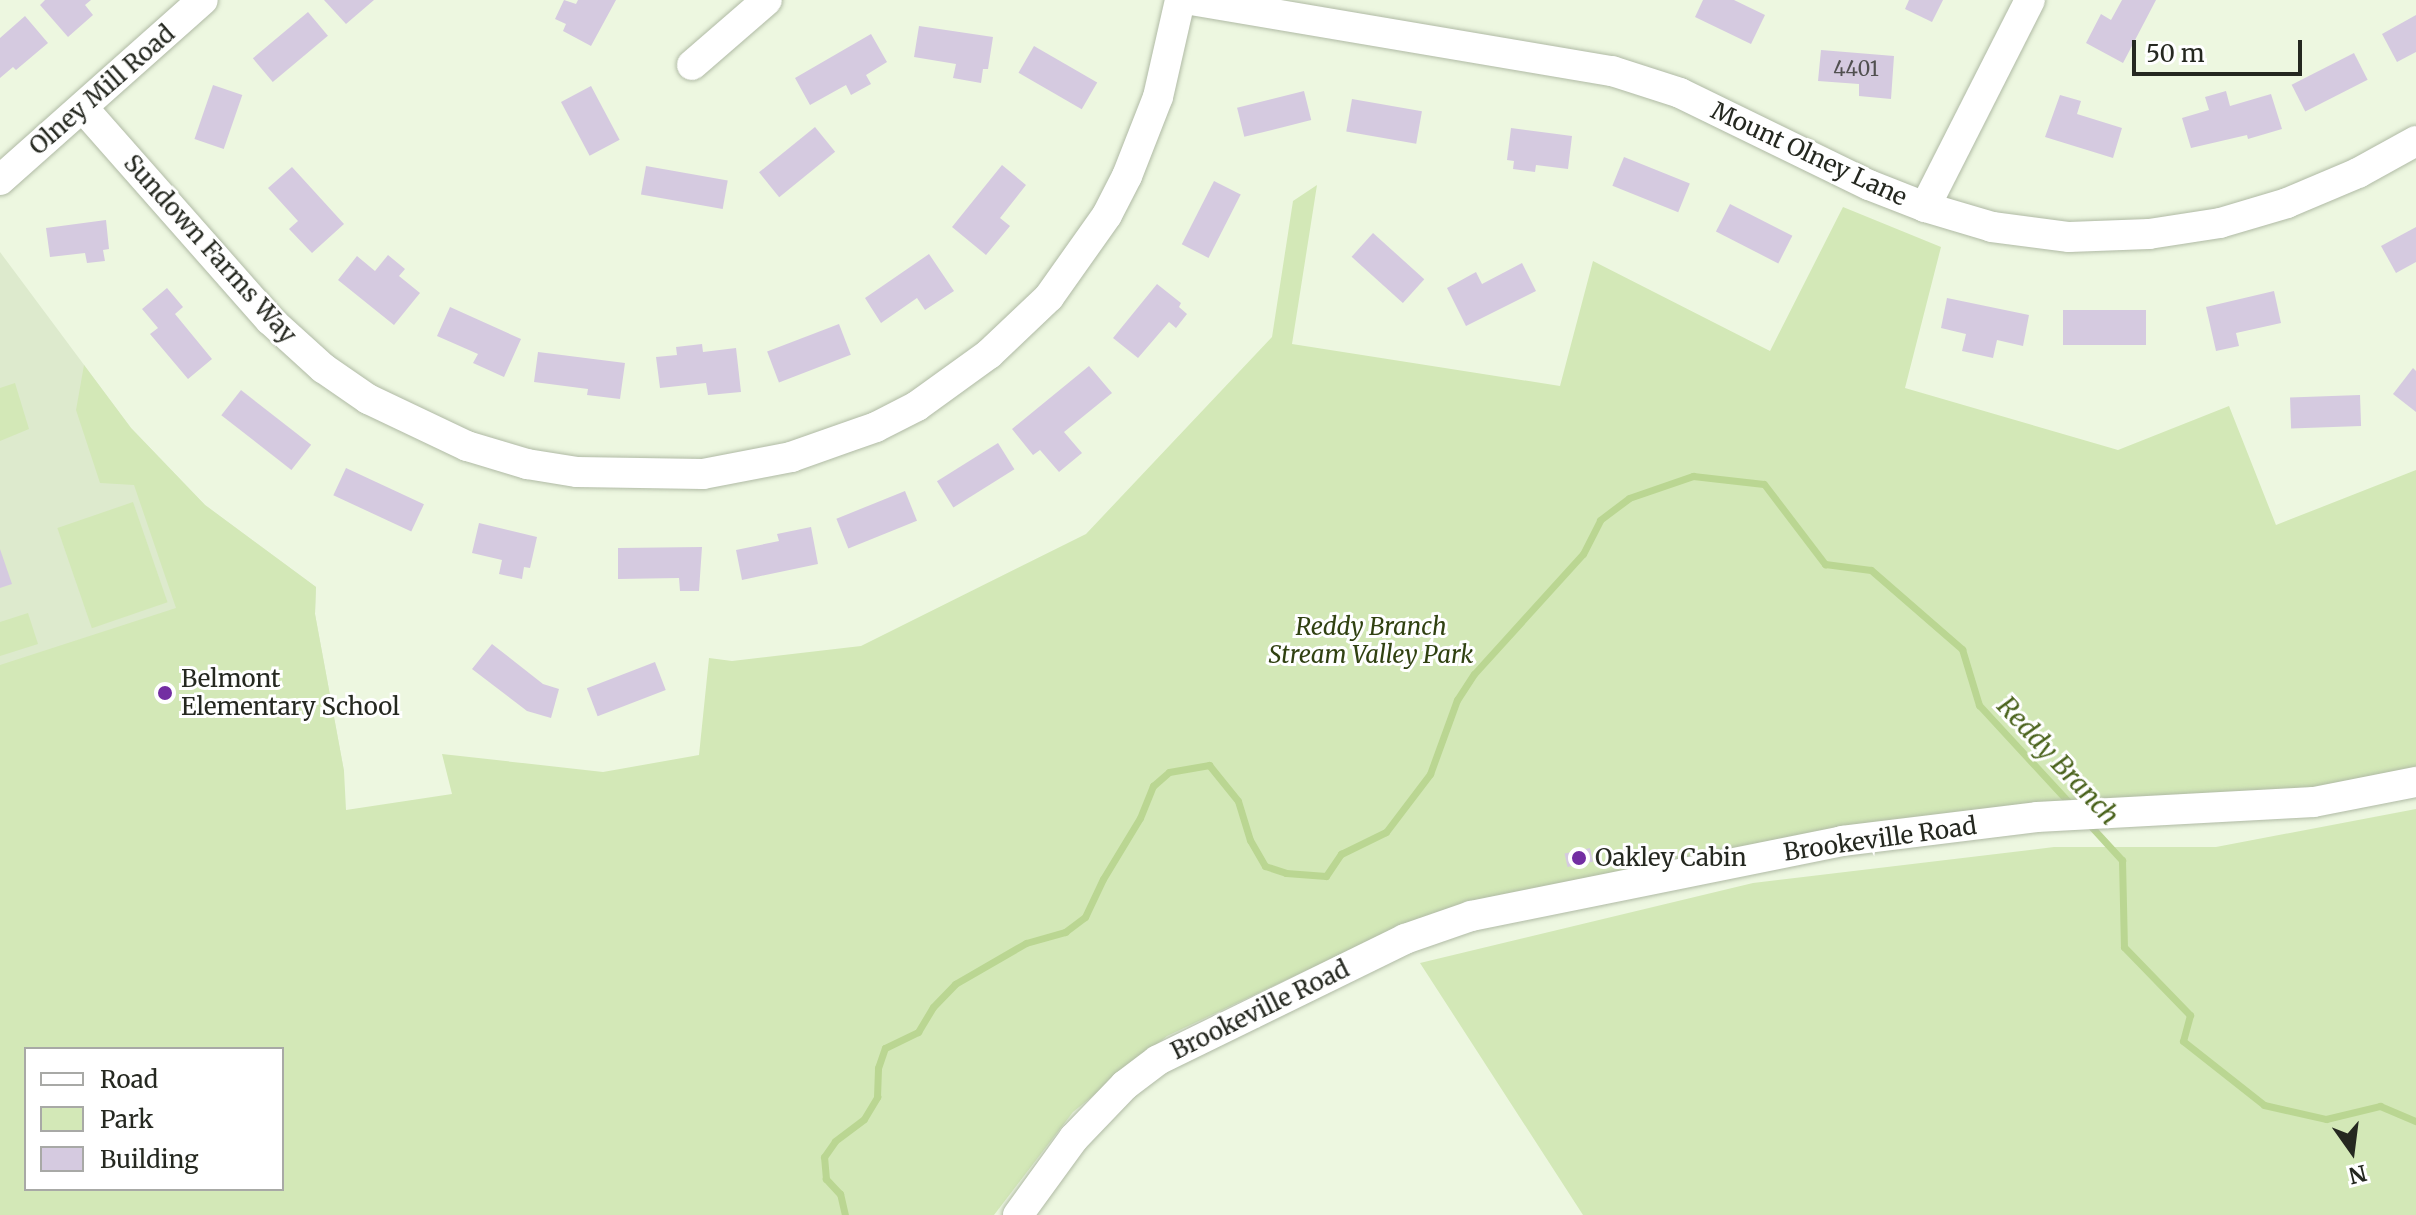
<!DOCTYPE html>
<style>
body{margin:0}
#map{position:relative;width:2416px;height:1215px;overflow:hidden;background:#edf7e0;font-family:Merriweather,serif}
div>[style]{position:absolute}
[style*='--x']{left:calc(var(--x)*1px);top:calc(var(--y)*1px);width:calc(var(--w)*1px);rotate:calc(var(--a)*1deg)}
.built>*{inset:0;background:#ddeacd}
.green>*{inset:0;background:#d3e8b7;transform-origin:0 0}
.stream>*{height:7px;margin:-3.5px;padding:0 3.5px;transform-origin:3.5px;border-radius:3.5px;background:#bad692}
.building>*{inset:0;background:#d5cae0;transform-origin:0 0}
.roads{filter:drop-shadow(0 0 2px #b0baa5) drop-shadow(0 0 2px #b0baa5)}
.minor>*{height:30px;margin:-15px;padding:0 15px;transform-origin:15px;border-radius:15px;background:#fff}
.dots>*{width:22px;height:22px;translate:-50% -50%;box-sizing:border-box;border:4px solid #fff;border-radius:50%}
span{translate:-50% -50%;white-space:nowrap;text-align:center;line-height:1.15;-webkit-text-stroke:6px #fff;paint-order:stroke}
.number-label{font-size:20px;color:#515050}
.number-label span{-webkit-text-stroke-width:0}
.street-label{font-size:24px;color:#252820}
.park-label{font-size:24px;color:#304111;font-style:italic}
.poi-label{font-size:24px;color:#252820}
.left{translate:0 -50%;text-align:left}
.water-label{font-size:26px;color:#49621b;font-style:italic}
.legend{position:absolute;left:24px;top:1047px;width:260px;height:144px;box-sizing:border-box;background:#fff;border:2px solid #a8a9a6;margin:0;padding:10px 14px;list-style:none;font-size:24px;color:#252820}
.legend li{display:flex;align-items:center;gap:16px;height:40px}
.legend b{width:40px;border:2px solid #a8a9a6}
.north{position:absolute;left:2312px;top:1111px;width:80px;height:80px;-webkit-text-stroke:6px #fff;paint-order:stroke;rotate:166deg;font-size:22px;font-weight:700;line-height:32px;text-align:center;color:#252820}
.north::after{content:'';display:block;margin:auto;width:28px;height:36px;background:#252820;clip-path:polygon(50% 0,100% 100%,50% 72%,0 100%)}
.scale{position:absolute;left:2132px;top:40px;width:170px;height:36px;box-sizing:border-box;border:4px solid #252820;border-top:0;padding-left:10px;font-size:24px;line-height:28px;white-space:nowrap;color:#252820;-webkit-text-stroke:6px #fff;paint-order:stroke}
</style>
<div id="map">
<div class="built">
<i style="clip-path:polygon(0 252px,131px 428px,205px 505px,316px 587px,315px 614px,344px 771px,0 980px)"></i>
</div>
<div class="green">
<i style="clip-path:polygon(evenodd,1317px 185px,1292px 344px,1560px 386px,1593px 261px,1770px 351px,1843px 207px,1941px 247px,1905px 388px,2118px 450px,2229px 406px,2276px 525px,2416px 470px,2416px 784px,2159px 809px,1486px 899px,1305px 971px,1167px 1036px,1073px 1112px,994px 1215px,0 1215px,0 665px,176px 608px,134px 485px,100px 483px,76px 410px,84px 365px,131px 428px,205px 505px,316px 587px,315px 614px,344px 771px,346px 810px,452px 794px,442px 754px,603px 772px,699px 755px,709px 658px,732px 661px,861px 646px,1086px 534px,1272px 337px,1293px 201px,1317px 185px,26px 1049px,282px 1049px,282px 1189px,26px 1189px,26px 1049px)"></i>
<i style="clip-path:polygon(15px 383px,29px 429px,0 441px,0 388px)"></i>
<i style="left:133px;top:502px;width:106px;height:80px;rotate:71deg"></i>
<i style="clip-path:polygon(28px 613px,38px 644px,0 656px,0 622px)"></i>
<i style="clip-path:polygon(2416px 809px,2416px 1215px,1583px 1215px,1420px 963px,1753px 883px,2054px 847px,2216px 847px)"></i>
</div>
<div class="stream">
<i style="--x:2087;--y:822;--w:52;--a:47.4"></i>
<i style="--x:2122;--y:860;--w:87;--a:88.7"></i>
<i style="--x:2124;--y:947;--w:95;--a:45.9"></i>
<i style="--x:2190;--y:1015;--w:27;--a:105"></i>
<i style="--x:2183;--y:1041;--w:103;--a:38.3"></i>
<i style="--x:2264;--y:1105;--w:64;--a:12.7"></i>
<i style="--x:2326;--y:1119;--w:56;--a:-13.5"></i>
<i style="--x:2380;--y:1106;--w:39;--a:23"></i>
<i style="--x:845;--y:1215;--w:22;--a:-103"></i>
<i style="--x:840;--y:1194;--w:21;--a:-133"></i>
<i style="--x:826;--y:1179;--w:22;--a:-95"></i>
<i style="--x:824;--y:1157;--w:19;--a:-55"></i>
<i style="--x:835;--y:1141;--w:36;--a:-37"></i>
<i style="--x:864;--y:1119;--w:26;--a:-59"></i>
<i style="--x:877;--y:1097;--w:29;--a:-88"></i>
<i style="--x:878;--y:1068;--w:21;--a:-71"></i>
<i style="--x:885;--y:1048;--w:37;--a:-26"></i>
<i style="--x:918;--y:1032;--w:29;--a:-59"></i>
<i style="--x:933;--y:1007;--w:32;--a:-46"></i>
<i style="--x:955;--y:984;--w:82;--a:-30"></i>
<i style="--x:1026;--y:943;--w:41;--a:-15.8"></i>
<i style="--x:1065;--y:932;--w:25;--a:-37"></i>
<i style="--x:1085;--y:917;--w:42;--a:-64.7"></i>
<i style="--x:1103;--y:879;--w:71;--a:-58.8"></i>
<i style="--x:1140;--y:818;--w:35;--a:-68"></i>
<i style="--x:1153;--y:786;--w:21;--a:-41"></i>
<i style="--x:1169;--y:772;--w:41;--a:-9.9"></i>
<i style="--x:1209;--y:765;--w:46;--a:51.1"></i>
<i style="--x:1238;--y:801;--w:41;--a:72.9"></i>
<i style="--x:1250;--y:840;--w:30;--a:60"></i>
<i style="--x:1265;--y:866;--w:22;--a:18"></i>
<i style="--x:1286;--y:873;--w:40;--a:4.3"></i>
<i style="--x:1326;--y:876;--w:27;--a:-56"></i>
<i style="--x:1341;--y:854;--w:50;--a:-26.1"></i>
<i style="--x:1386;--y:832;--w:73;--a:-52.8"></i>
<i style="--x:1430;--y:774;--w:79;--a:-70"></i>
<i style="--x:1457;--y:700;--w:31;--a:-57"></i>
<i style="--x:1474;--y:674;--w:162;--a:-47.8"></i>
<i style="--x:1583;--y:554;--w:38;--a:-63"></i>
<i style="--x:1600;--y:520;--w:36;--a:-37"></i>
<i style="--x:1629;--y:498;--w:68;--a:-19"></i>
<i style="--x:1693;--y:476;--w:71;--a:6.4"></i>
<i style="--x:1764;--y:484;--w:101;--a:52.7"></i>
<i style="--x:1825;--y:564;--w:46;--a:7.4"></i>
<i style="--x:1871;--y:570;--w:121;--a:41"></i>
<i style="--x:1962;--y:649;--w:59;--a:73.1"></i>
<i style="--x:1979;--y:705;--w:139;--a:47.3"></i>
</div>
<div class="building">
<i style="clip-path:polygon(45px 0,91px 0,85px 5px,93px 15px,68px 37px,40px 5px)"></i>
<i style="clip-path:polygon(324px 0,374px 0,346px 24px)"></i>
<i style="clip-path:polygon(564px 0,576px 4px,578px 0,616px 0,591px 46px,563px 31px,566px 24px,555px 19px)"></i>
<i style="clip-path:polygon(1703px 0,1734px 0,1765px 15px,1751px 44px,1695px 17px)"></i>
<i style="clip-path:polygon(1909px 0,1943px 0,1932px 22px,1905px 9px)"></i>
<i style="clip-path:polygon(2122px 0,2156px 0,2123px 63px,2086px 43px,2101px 14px,2111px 20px)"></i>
<i style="left:308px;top:12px;width:31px;height:72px;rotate:50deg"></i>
<i style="clip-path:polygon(2416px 15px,2416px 52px,2397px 62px,2382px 34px)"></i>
<i style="clip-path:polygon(25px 16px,48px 43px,16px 70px,13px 67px,0 78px,0 38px)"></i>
<i style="clip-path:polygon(919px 26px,993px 37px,988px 69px,983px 69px,981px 83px,953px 78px,956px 64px,914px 57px)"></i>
<i style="clip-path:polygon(871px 34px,887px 62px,866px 75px,871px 84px,851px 95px,846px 85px,810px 105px,795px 78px)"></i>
<i style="left:1034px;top:46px;width:73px;height:31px;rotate:30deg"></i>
<i style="clip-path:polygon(1821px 50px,1894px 56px,1891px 99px,1859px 96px,1859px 84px,1818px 81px)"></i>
<i style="left:2354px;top:53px;width:30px;height:70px;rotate:63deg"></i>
<i style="left:213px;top:85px;width:31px;height:57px;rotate:19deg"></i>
<i style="left:591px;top:86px;width:61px;height:34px;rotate:62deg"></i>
<i style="left:1304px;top:91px;width:30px;height:69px;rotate:76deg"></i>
<i style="clip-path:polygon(2226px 91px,2230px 106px,2271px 94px,2282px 129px,2248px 139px,2247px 135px,2191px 148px,2182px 118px,2209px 110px,2205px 97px)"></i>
<i style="clip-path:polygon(2060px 95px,2081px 101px,2077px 114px,2122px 128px,2113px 158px,2045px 137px)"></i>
<i style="left:1352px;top:99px;width:71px;height:33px;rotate:10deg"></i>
<i style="left:815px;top:127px;width:32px;height:72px;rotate:51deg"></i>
<i style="clip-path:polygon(1511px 128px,1572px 136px,1568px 169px,1536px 165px,1535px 172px,1513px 169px,1514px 161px,1507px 160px)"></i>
<i style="left:1624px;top:157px;width:71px;height:31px;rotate:22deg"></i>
<i style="clip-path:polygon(1002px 165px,1026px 185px,1000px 218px,1010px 226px,986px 255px,952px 227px)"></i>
<i style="left:646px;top:166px;width:83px;height:29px;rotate:10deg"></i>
<i style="clip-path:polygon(292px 167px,344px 224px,312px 253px,289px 229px,298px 221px,268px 188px)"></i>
<i style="left:1214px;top:181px;width:30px;height:71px;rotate:27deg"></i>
<i style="left:1730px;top:204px;width:70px;height:31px;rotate:27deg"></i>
<i style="clip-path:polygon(106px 220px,109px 249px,103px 250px,105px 261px,87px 263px,85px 253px,50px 257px,46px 228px)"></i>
<i style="clip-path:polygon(2416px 227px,2416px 262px,2396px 273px,2381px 246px)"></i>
<i style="left:1373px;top:233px;width:69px;height:32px;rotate:42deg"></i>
<i style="clip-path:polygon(929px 254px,954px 291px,925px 310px,917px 298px,881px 323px,865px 298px)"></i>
<i style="clip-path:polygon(388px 255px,405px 269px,399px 276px,420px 293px,394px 325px,338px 280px,357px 256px,375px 271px)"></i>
<i style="clip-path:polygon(1522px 263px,1536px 291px,1466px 326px,1447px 288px,1476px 272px,1482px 284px)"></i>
<i style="clip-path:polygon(1157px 284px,1181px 303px,1179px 307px,1187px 314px,1176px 328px,1169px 322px,1138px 358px,1113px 338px)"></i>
<i style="clip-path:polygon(167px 288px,183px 307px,175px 314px,212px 359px,188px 379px,150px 334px,158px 328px,142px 309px)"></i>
<i style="clip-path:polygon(2274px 291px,2281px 323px,2236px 333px,2239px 346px,2216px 351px,2206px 307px)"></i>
<i style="clip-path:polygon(1947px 298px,2029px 315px,2023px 346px,1997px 340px,1993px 358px,1962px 351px,1966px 334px,1941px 328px)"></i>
<i style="clip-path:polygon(450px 307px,521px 339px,504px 377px,473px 363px,478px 354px,437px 336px)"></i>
<i style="left:2146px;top:310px;width:35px;height:83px;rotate:90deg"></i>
<i style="left:839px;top:324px;width:33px;height:77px;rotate:69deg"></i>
<i style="clip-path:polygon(702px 344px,703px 352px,736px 348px,741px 392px,708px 395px,706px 383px,660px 388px,656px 357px,677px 355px,676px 347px)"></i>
<i style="clip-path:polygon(538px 352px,625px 363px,620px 399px,587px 395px,588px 389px,534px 382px)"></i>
<i style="clip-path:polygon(1089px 366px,1112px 393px,1064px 432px,1082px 453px,1059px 472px,1040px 450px,1033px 455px,1012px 429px)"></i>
<i style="clip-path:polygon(2413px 368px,2416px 371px,2416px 412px,2393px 394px)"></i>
<i style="left:241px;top:390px;width:89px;height:32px;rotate:38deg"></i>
<i style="left:2360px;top:395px;width:31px;height:70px;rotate:88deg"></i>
<i style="left:998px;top:443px;width:31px;height:72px;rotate:58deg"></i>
<i style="left:346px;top:468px;width:86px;height:30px;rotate:25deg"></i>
<i style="left:905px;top:491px;width:32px;height:74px;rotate:68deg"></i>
<i style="clip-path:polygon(479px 523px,537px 537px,530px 568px,524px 567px,522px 579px,499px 574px,502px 560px,472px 553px)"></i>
<i style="clip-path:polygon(811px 527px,818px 564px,742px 580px,736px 550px,779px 541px,777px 534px)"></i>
<i style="clip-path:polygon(702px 547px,699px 591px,680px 591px,679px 578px,618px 579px,618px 548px)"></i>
<i style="clip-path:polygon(0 549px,12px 584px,0 588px)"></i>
<i style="clip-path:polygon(492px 644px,543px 684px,559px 689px,551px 718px,527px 711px,472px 669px)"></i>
<i style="left:655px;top:662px;width:30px;height:73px;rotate:69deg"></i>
<i style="left:1590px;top:848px;width:14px;height:26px;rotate:78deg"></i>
</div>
<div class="roads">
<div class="minor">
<i style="--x:1191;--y:0;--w:427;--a:9.6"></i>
<i style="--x:1612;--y:71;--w:71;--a:17.9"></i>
<i style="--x:1680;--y:93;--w:210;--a:26"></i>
<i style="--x:1869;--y:185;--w:60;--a:21.4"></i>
<i style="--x:1925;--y:207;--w:70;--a:16.6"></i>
<i style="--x:1992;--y:227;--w:78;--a:7.4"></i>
<i style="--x:2069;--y:237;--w:80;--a:-2.1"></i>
<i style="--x:2149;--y:234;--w:72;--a:-8.8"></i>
<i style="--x:2220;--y:223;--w:70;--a:-16.6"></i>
<i style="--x:2287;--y:203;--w:77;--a:-22.9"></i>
<i style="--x:2358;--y:173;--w:66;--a:-28.9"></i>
<i style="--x:692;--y:65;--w:99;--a:-40.9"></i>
<i style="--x:83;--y:108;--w:283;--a:48.6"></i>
<i style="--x:270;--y:320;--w:72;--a:42.2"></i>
<i style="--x:323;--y:368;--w:55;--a:34.6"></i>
<i style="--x:368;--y:399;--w:110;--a:25.4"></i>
<i style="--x:467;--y:446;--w:63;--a:16.7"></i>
<i style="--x:527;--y:464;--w:51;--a:9.1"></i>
<i style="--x:577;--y:472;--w:126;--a:0.9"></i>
<i style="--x:703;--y:474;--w:90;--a:-10.9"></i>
<i style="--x:791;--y:457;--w:90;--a:-19.4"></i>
<i style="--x:876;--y:427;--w:46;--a:-27.1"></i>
<i style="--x:917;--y:406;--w:89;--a:-35.8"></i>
<i style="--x:989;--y:354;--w:83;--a:-43.5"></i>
<i style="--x:1049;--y:297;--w:100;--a:-54.7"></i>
<i style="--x:1107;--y:215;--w:44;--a:-62.9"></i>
<i style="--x:1127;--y:176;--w:85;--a:-68.6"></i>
<i style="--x:1158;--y:97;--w:99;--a:-77.2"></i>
<i style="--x:0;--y:180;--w:271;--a:-41.6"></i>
<i style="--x:1925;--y:207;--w:232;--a:-63.1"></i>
<i style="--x:1018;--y:1215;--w:95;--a:-54"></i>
<i style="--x:1074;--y:1138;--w:74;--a:-46.1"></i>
<i style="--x:1125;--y:1085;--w:41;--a:-37.1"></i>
<i style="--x:1158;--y:1060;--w:275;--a:-26.1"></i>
<i style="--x:1405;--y:939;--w:70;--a:-19.2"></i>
<i style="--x:1471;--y:916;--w:379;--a:-11.4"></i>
<i style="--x:1842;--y:841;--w:196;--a:-7"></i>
<i style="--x:2037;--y:817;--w:277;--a:-3.1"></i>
<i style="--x:2314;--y:802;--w:104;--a:-11.1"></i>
</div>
</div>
<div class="dots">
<i style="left:165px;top:693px;background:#732ea2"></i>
<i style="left:1579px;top:858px;background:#732ea2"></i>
</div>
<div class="number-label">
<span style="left:1856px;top:68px">4401</span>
</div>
<div class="street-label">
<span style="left:102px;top:90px;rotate:-41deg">Olney Mill Road</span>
<span style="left:1809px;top:154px;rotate:25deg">Mount Olney Lane</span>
<span style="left:210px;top:249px;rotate:48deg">Sundown Farms Way</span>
<span style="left:1880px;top:839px;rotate:-8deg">Brookeville Road</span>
<span style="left:1260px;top:1010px;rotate:-26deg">Brookeville Road</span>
</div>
<div class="park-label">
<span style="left:1371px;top:641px">Reddy Branch<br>Stream Valley Park</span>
</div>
<div class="poi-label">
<span class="left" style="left:181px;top:693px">Belmont<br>Elementary School</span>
<span class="left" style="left:1595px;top:858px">Oakley Cabin</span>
</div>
<div class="water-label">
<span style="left:2058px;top:761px;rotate:47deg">Reddy Branch</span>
</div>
<ul class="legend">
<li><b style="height:10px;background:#fff"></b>Road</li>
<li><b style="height:22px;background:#d3e8b7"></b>Park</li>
<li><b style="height:22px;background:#d5cae0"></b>Building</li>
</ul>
<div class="north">N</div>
<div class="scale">50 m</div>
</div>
